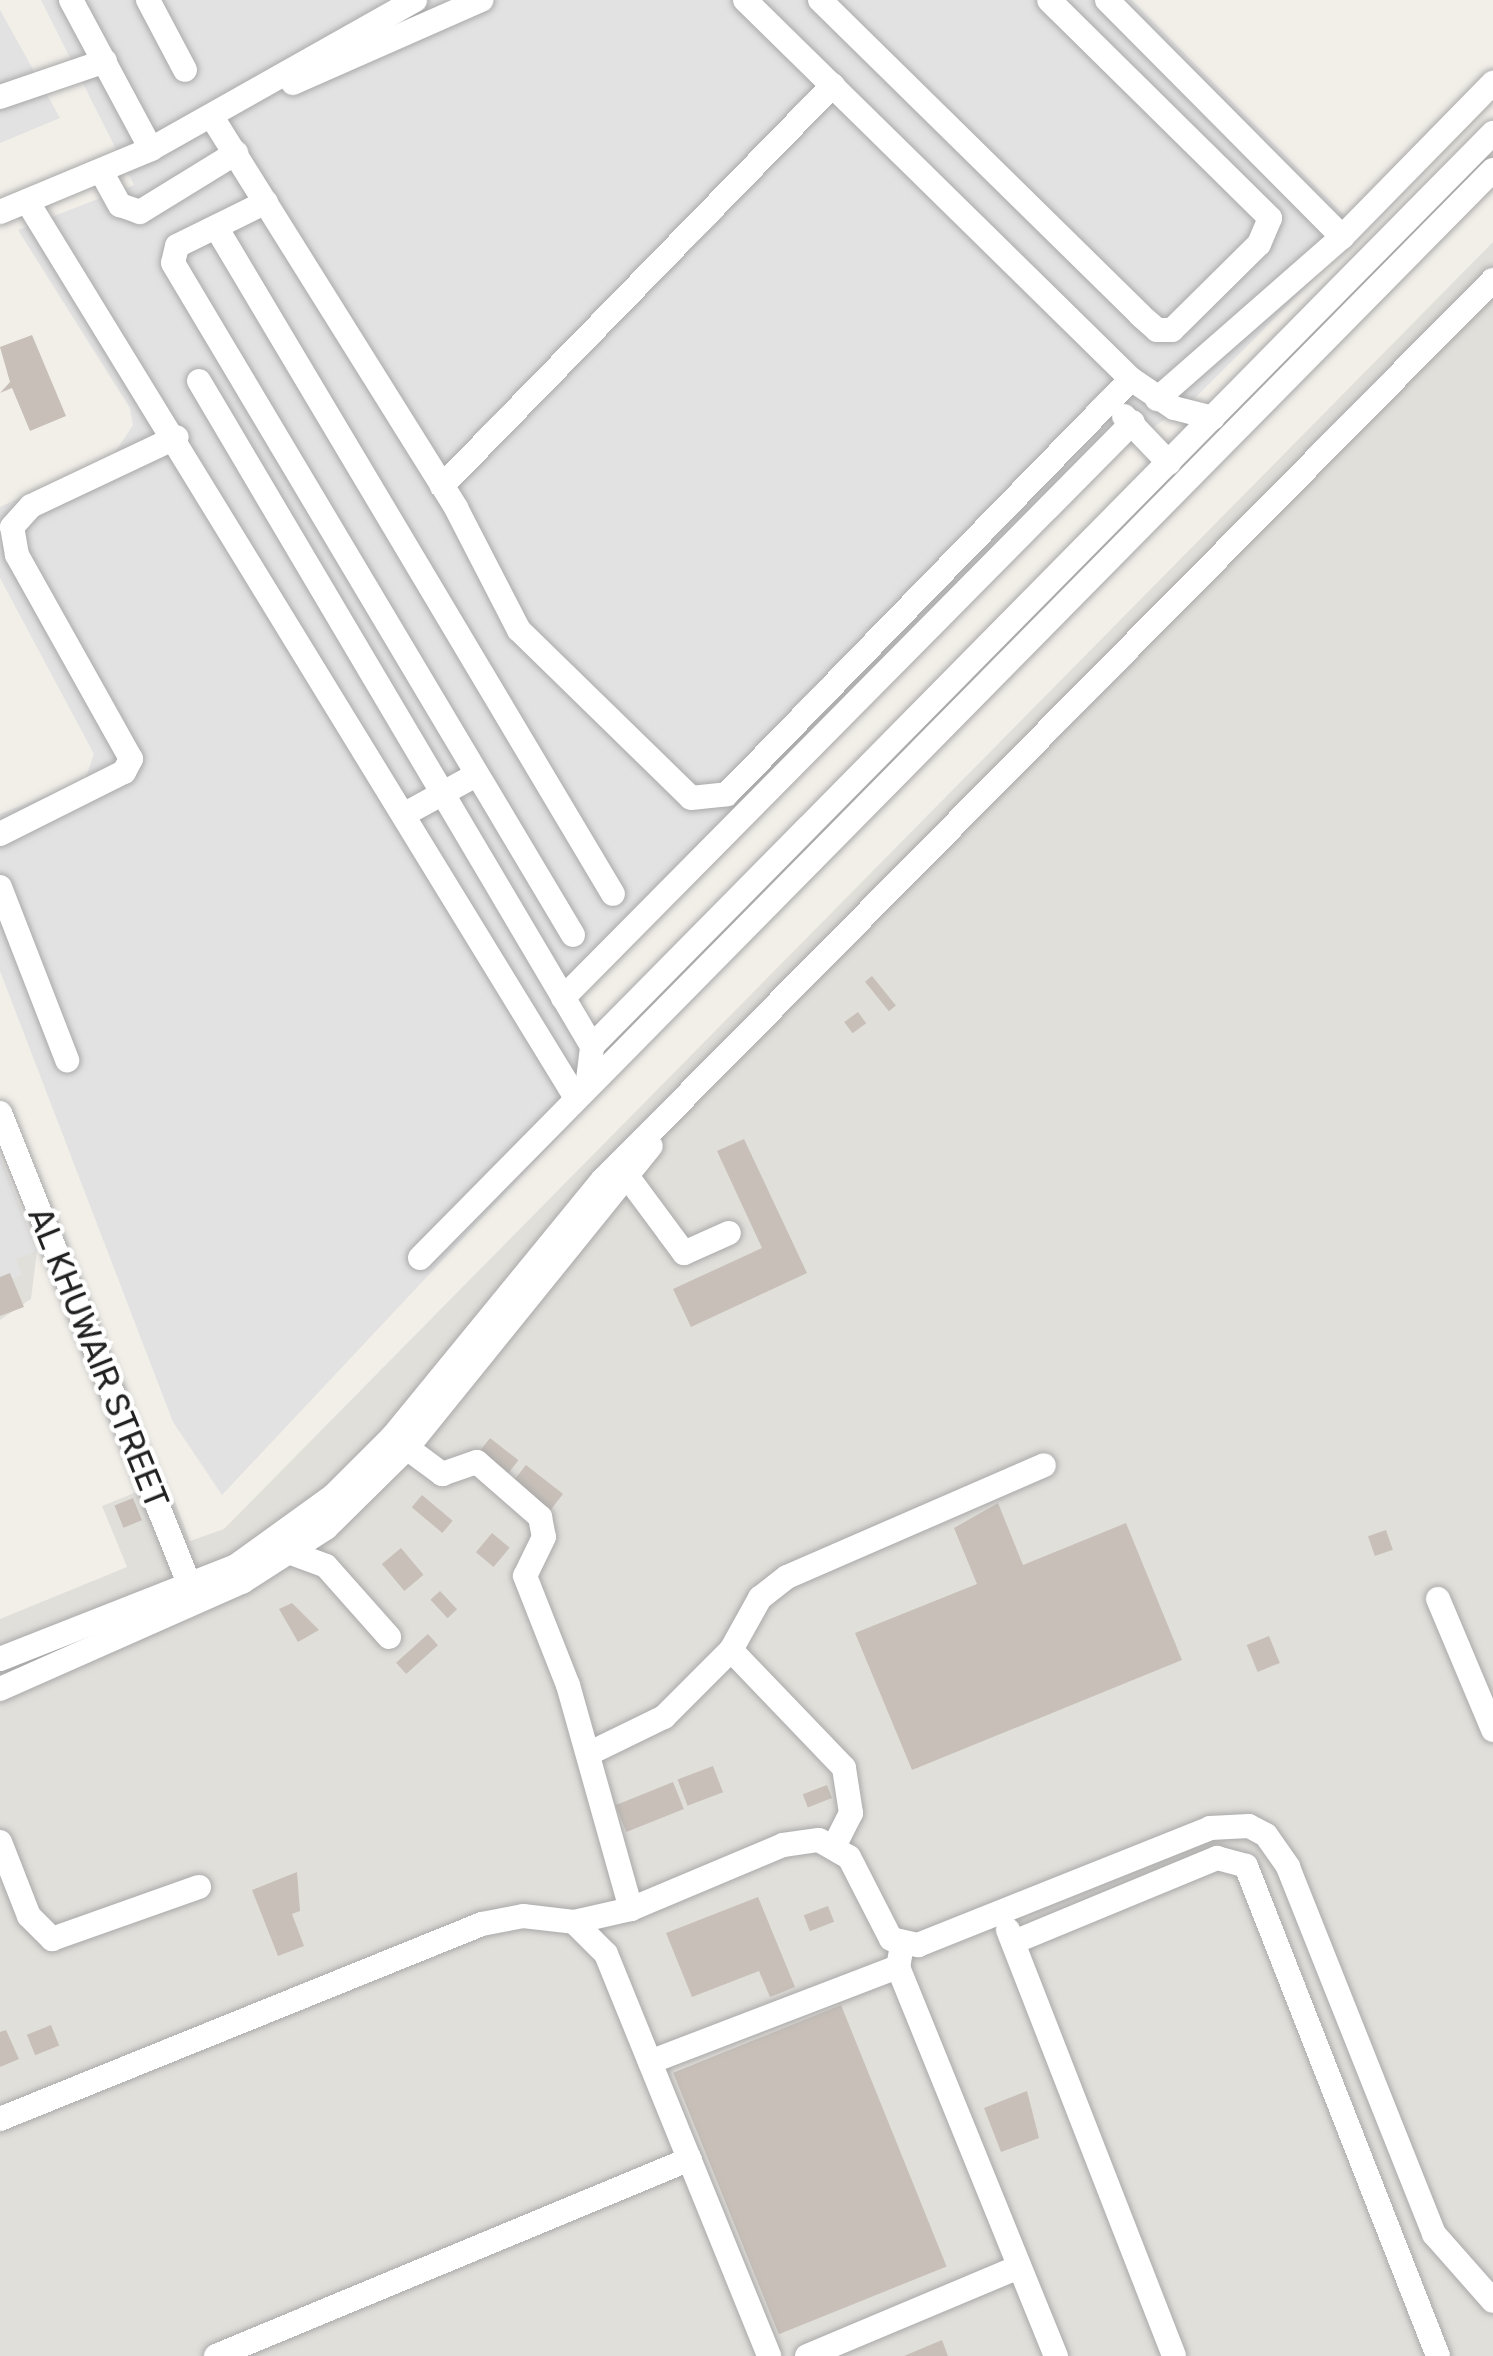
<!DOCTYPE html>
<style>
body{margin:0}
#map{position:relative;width:1493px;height:2356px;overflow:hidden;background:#f2efe9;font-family:Rubik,sans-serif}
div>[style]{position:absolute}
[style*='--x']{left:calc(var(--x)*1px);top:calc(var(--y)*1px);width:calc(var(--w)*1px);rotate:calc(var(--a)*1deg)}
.airport>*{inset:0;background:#e1dfda}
.parking>*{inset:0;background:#e2e2e2}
.building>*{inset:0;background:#c7bfb8;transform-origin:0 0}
.roads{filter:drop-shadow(0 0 3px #a9a9a9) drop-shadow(0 0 3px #a9a9a9)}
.minor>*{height:24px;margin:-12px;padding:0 12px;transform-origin:12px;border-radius:12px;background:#fff}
span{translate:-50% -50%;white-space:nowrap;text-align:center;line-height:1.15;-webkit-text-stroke:9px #fff;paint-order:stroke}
.street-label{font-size:33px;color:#222}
</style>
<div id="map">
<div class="airport">
<i style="clip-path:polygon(1493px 242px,1493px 2356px,0 2356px,0 1619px,127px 1567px,102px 1506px,149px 1487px,167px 1481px,190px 1541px,224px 1529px)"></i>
<i style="clip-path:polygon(0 1156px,37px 1251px,31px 1299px,0 1320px)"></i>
</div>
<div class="parking">
<i style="clip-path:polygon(41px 0,1132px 0,1361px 232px,1193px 400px,1126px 446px,576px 1001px,624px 1067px,222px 1495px,173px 1422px,0 971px,0 814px,85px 780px,94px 754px,0 578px,0 507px,114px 454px,133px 425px,130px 408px,18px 230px,134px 185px)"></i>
<i style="clip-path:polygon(0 10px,60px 118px,0 143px)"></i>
<i style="clip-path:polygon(0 1156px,37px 1251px,16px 1259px,22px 1275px,0 1283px)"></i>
</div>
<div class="building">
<i style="clip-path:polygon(32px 335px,66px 416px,30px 431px,12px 388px,0 393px,10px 382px,0 347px)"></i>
<i style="left:872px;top:976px;width:38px;height:9px;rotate:51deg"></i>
<i style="left:858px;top:1012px;width:14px;height:17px;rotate:54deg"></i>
<i style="clip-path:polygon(744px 1139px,807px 1273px,691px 1327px,673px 1289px,762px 1248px,717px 1151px)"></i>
<i style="clip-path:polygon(10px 1273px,24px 1307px,0 1316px,0 1277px)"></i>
<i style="left:490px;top:1438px;width:36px;height:21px;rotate:38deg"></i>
<i style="left:526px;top:1465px;width:47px;height:21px;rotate:38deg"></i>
<i style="left:422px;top:1495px;width:40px;height:16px;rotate:40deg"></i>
<i style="left:133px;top:1498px;width:24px;height:20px;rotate:68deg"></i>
<i style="clip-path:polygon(998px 1503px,1023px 1565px,1126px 1523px,1182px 1660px,912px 1770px,855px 1633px,977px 1584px,954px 1528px)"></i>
<i style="left:1386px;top:1530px;width:21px;height:19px;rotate:71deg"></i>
<i style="left:492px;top:1533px;width:23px;height:25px;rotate:40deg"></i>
<i style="left:401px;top:1548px;width:35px;height:25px;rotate:50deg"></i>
<i style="left:440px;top:1591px;width:25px;height:13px;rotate:47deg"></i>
<i style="clip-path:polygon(292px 1603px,319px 1630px,298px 1642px,279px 1609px)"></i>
<i style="left:428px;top:1634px;width:15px;height:43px;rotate:48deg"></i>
<i style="left:1269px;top:1636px;width:29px;height:24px;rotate:68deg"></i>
<i style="left:713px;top:1766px;width:28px;height:38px;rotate:69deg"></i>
<i style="left:673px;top:1782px;width:29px;height:62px;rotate:68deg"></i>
<i style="left:827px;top:1785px;width:14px;height:26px;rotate:69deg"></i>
<i style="clip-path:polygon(297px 1872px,300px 1911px,292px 1914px,304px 1946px,278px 1956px,252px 1890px)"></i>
<i style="clip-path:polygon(758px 1897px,795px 1987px,770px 1997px,759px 1971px,692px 1997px,666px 1933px)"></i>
<i style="left:828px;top:1906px;width:17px;height:26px;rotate:69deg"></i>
<i style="left:841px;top:2005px;width:282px;height:181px;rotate:68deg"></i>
<i style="left:51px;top:2025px;width:22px;height:26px;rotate:68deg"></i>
<i style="clip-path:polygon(6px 2030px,19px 2059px,0 2067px,0 2032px)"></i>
<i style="clip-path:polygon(1027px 2091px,1039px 2138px,1001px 2152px,984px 2108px)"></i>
<i style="clip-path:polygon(942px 2340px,948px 2356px,904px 2356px)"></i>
</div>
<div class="roads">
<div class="minor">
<i style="--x:71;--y:0;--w:169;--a:61.8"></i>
<i style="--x:148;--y:0;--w:79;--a:62.1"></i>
<i style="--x:745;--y:0;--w:541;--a:44.48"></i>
<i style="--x:1131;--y:379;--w:52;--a:34"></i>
<i style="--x:1174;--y:408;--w:40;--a:14.4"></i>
<i style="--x:820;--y:0;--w:449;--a:44.5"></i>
<i style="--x:1140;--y:315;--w:23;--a:41"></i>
<i style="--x:1157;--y:330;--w:15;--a:0"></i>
<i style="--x:1172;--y:330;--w:122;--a:-44.7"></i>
<i style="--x:1259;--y:244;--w:28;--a:-67"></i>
<i style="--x:1270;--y:218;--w:310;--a:-135.4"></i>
<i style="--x:1107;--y:0;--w:334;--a:45.2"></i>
<i style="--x:293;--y:83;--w:206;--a:-23.8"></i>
<i style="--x:0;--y:97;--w:111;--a:-18.9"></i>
<i style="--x:212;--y:117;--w:461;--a:58"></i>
<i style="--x:456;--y:508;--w:137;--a:62.7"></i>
<i style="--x:519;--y:630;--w:240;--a:44.3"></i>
<i style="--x:691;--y:798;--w:36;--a:-6"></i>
<i style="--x:727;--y:794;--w:579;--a:-45.77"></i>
<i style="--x:102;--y:173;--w:37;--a:61"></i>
<i style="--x:120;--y:205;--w:21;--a:19"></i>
<i style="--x:140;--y:212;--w:113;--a:-31.6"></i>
<i style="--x:27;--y:201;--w:1052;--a:58.53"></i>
<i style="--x:266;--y:202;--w:99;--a:153.7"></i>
<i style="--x:177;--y:246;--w:17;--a:103"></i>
<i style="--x:173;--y:263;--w:782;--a:59.24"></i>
<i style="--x:0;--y:212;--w:164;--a:-22.6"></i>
<i style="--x:151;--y:149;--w:303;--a:-29.4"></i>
<i style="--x:216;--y:227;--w:776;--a:59.24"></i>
<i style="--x:199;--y:381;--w:772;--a:59.42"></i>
<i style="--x:1157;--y:399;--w:246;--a:-41.2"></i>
<i style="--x:1342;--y:237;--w:216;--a:-45.6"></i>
<i style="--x:1124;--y:416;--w:65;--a:46.2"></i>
<i style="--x:442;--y:486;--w:560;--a:-45.72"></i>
<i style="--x:405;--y:814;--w:81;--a:-28.8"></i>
<i style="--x:0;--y:834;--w:139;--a:-26.6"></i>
<i style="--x:124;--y:772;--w:15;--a:-62"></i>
<i style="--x:131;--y:759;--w:234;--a:-119.2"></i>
<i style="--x:17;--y:555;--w:28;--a:-100"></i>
<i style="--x:12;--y:527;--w:28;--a:-48"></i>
<i style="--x:31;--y:506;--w:161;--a:-25.3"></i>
<i style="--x:0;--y:887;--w:186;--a:68.8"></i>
<i style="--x:563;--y:998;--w:810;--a:-45.3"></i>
<i style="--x:588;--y:1080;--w:34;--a:-83"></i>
<i style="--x:592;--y:1046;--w:1283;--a:-45.38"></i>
<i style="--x:0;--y:1113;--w:526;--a:68.12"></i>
<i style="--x:630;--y:1180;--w:91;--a:53.5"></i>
<i style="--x:684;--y:1253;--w:49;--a:-24"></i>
<i style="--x:420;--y:1258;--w:1528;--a:-45.4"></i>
<i style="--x:407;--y:1448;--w:44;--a:36.6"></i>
<i style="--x:442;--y:1474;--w:37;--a:-19"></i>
<i style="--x:477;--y:1462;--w:84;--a:41.1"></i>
<i style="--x:540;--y:1517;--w:20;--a:79"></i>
<i style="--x:544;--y:1537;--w:43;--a:116"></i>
<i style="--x:525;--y:1576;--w:117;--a:68.5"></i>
<i style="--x:568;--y:1685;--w:233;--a:74.3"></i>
<i style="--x:291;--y:1553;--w:37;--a:20"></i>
<i style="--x:326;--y:1566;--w:95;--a:48.4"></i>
<i style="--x:1438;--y:1599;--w:142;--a:67.2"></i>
<i style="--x:731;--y:1650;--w:163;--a:46.2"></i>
<i style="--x:844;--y:1768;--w:46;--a:81.2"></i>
<i style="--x:851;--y:1813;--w:35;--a:117"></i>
<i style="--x:0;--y:1659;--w:254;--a:-21.5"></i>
<i style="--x:236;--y:1566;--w:120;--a:-35.8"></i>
<i style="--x:333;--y:1496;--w:85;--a:-45"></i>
<i style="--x:393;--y:1436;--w:327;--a:-50.7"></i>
<i style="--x:600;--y:1183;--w:1270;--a:-45.32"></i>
<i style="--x:0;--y:1689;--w:265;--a:-23.9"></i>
<i style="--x:242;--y:1582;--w:100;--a:-32.7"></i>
<i style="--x:326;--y:1528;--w:114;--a:-44.6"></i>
<i style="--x:407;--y:1448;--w:388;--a:-51.1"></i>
<i style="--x:588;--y:1754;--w:85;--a:-26"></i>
<i style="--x:664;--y:1717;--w:95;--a:-45"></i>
<i style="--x:731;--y:1650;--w:60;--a:-60.9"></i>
<i style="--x:760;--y:1598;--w:34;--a:-38"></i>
<i style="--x:787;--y:1577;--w:280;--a:-23.5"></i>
<i style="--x:0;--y:1842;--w:79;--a:68.6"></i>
<i style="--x:29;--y:1916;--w:33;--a:45"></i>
<i style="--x:52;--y:1939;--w:156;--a:-19.5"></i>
<i style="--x:574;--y:1922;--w:58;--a:-12.8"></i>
<i style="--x:631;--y:1909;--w:165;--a:-22.8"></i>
<i style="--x:783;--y:1845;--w:36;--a:-8"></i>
<i style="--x:819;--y:1840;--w:34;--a:30"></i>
<i style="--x:849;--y:1857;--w:92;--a:62.9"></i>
<i style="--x:891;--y:1939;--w:28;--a:13"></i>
<i style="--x:918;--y:1945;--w:315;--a:-21.8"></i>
<i style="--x:1210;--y:1828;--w:39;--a:-3"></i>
<i style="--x:1249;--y:1826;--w:19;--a:28"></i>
<i style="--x:1266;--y:1835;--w:39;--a:55"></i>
<i style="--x:1288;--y:1867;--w:395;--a:68.3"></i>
<i style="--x:1434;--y:2234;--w:89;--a:48.6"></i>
<i style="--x:1008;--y:1930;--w:457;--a:68.7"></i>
<i style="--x:1014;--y:1942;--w:220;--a:-22.5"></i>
<i style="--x:1217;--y:1858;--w:30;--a:15"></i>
<i style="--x:1246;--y:1866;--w:526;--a:68.6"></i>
<i style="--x:902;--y:1945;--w:22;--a:100"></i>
<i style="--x:898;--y:1967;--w:420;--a:67.9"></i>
<i style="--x:650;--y:2062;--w:266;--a:-21"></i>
<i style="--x:0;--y:2119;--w:520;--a:-22.03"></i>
<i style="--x:482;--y:1924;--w:42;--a:-11"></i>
<i style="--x:523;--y:1916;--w:51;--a:6.7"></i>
<i style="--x:574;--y:1922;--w:45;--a:45"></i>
<i style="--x:606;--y:1954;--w:434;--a:67.9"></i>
<i style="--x:216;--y:2356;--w:513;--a:-22.57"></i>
<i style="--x:807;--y:2356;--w:230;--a:-22.8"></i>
</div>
</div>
<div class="street-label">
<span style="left:98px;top:1358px;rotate:68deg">AL KHUWAIR STREET</span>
</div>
</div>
